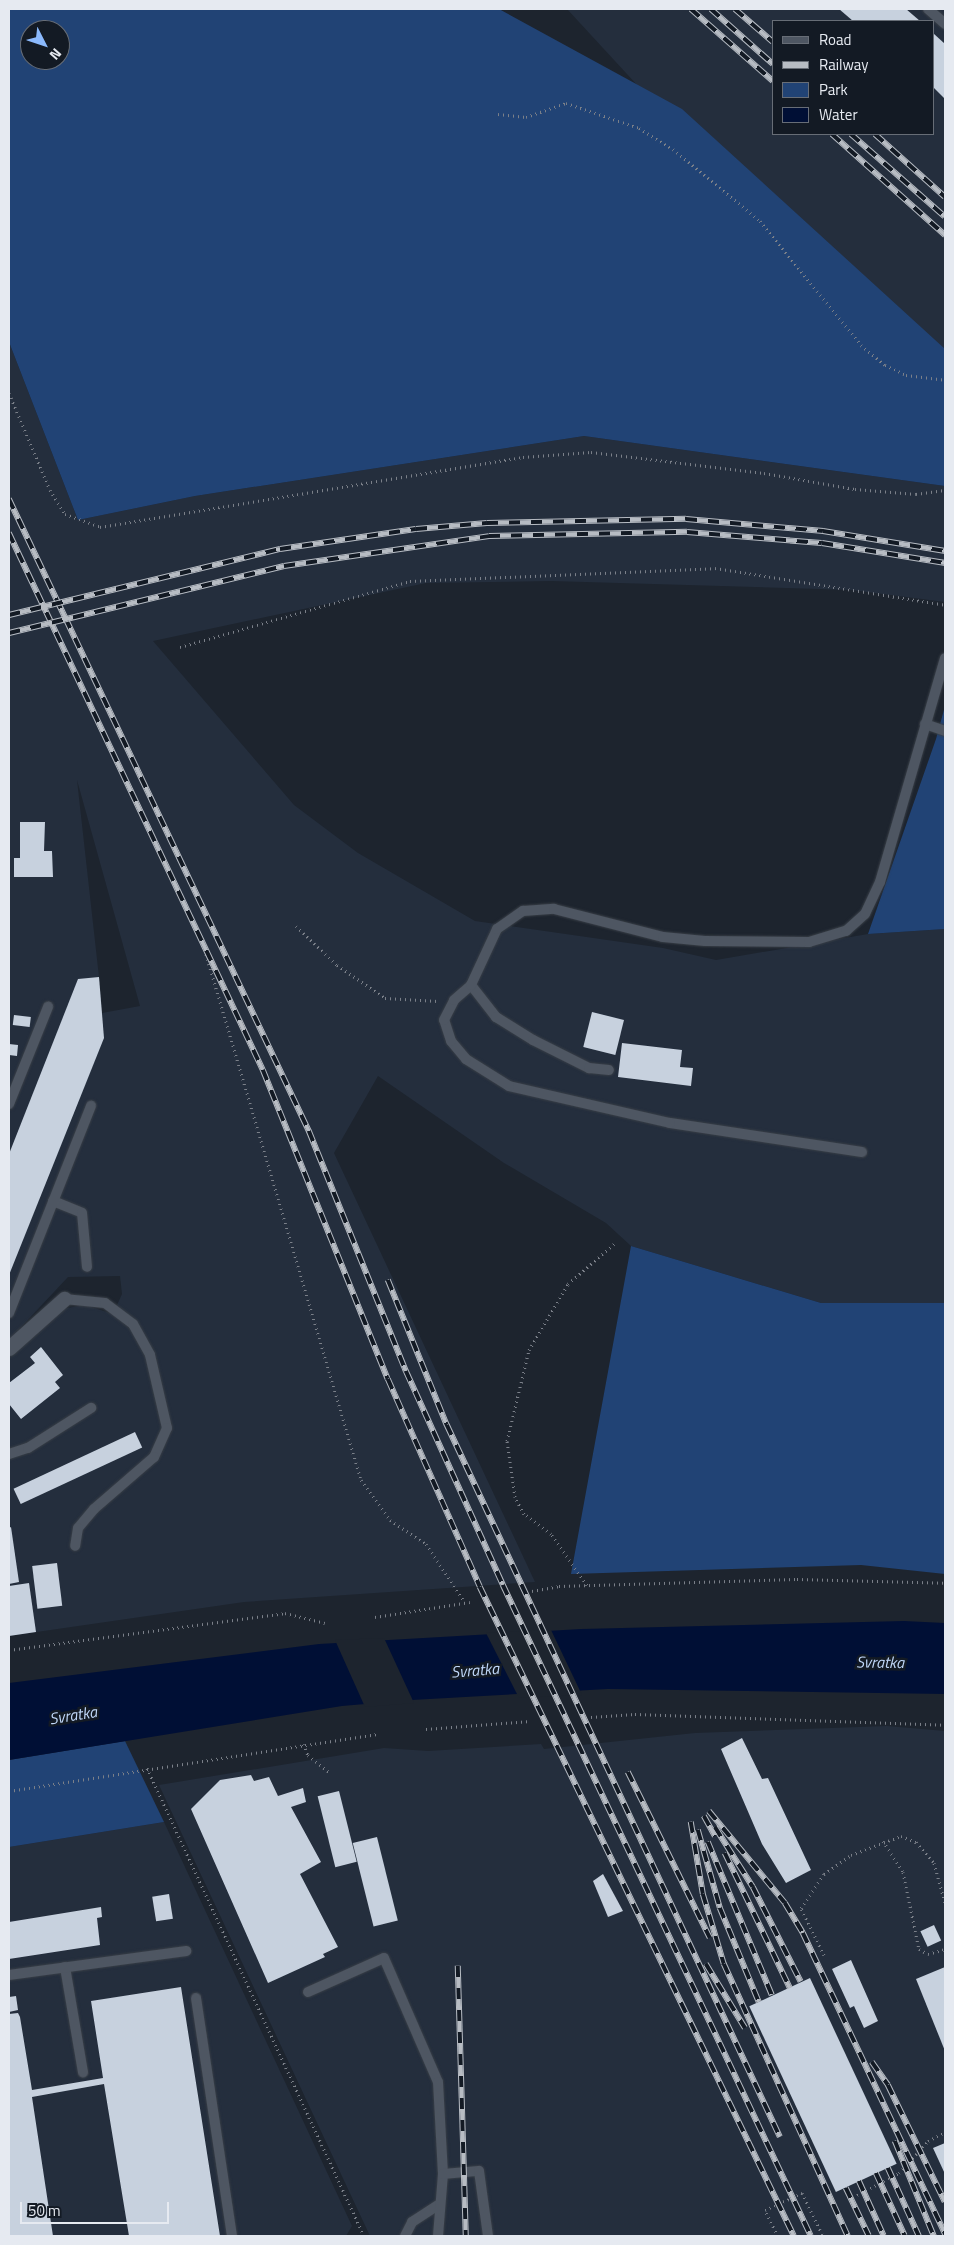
<!DOCTYPE html>
<style>
body{margin:0}
#map{position:relative;width:954px;height:2245px;overflow:hidden;background:#1d242e;font-family:"Titillium Web",sans-serif}
div>[style]{position:absolute}
[style*='--x']{left:calc(var(--x)*1px);top:calc(var(--y)*1px);width:calc(var(--w)*1px);rotate:calc(var(--a)*1deg)}
.built>*{inset:0;background:#242e3d}
.green>*{inset:0;background:#214375}
.water>*{inset:0;background:#000f35}
.pier>*{inset:0;background:#1d242e}
.building>*{inset:0;background:#c7d1de;transform-origin:0 0}
.path>*{height:3px;margin-top:-1.5px;transform-origin:0;background:repeating-linear-gradient(90deg,#7b8089 0 1px,transparent 0 5px)}
.roads{filter:drop-shadow(0 0 1px #383e46) drop-shadow(0 0 1px #383e46)}
.lane>*{height:10px;margin:-5px;padding:0 5px;transform-origin:5px;border-radius:5px;background:#4e5662}
.street>*{height:15px;margin:-7.5px;padding:0 7.5px;transform-origin:7.5px;border-radius:7.5px;background:#4e5662}
.rail>*{height:5.5px;margin-top:-2.75px;transform-origin:0;background:repeating-linear-gradient(90deg,#131a24 0 11px,#b7bcc3 0 22px);box-sizing:border-box;border-block:1px solid #b7bcc3}
span{translate:-50% -50%;white-space:nowrap;text-align:center;line-height:1.15;-webkit-text-stroke:5px #131a24;paint-order:stroke}
.water-label{font-size:16px;color:#c1d8f9;font-style:italic}
.frame{position:absolute;inset:0;border:10px solid #e6eaf1;pointer-events:none}
.legend{position:absolute;left:772px;top:20px;width:162px;height:115px;box-sizing:border-box;background:#131a24;border:1px solid #676d76;margin:0;padding:6px 9px;list-style:none;font-size:15px;color:#e6eaf1}
.legend li{display:flex;align-items:center;gap:10px;height:25px}
.legend b{width:25px;border:1px solid #676d76}
.north{position:absolute;left:20px;top:20px;width:50px;height:50px;box-sizing:border-box;background:#131a24;border:1px solid #676d76;border-radius:50%;rotate:131deg;font-size:14px;font-weight:700;line-height:20px;text-align:center;color:#e6eaf1}
.north::after{content:'';display:block;margin:auto;width:18px;height:22px;background:#8bb9fc;clip-path:polygon(50% 0,100% 100%,50% 72%,0 100%)}
.scale{position:absolute;left:20px;top:2202px;width:149px;height:22px;box-sizing:border-box;border:2px solid #e6eaf1;border-top:0;padding-left:6px;font-size:15px;line-height:18px;white-space:nowrap;color:#e6eaf1;-webkit-text-stroke:4px #131a24;paint-order:stroke}
</style>
<div id="map">
<div class="built">
<i style="clip-path:polygon(evenodd,567px 9px,945px 9px,945px 376px,709px 163px,567px 9px,773px 21px,933px 21px,933px 134px,773px 134px,773px 21px)"></i>
<i style="clip-path:polygon(evenodd,9px 342px,78px 520px,195px 496px,584px 436px,945px 486px,945px 602px,852px 590px,551px 581px,426px 583px,153px 641px,294px 805px,358px 853px,475px 921px,663px 948px,716px 960px,868px 934px,945px 929px,945px 1303px,821px 1303px,631px 1246px,606px 1223px,504px 1163px,378px 1076px,334px 1153px,535px 1582px,244px 1602px,9px 1636px,9px 1355px,62px 1309px,85px 1305px,113px 1314px,122px 1294px,120px 1276px,68px 1277px,9px 1340px,9px 342px,77px 780px,140px 1006px,102px 1013px,99px 977px,77px 780px)"></i>
<i style="clip-path:polygon(887px 1726px,945px 1731px,945px 2236px,370px 2236px,159px 1785px,384px 1748px,428px 1751px,541px 1744px,544px 1749px,695px 1733px)"></i>
<i style="clip-path:polygon(164px 1822px,352px 2226px,346px 2236px,9px 2236px,9px 1847px)"></i>
</div>
<div class="green">
<i style="clip-path:polygon(evenodd,9px 9px,499px 9px,682px 109px,945px 349px,945px 486px,584px 436px,195px 496px,78px 520px,9px 342px,9px 9px,30px 30px,60px 30px,60px 60px,30px 60px,30px 30px)"></i>
<i style="clip-path:polygon(945px 706px,945px 929px,868px 934px,936px 739px)"></i>
<i style="clip-path:polygon(631px 1246px,821px 1303px,945px 1303px,945px 1574px,861px 1565px,571px 1574px)"></i>
<i style="clip-path:polygon(125px 1741px,164px 1822px,9px 1847px,9px 1760px)"></i>
</div>
<div class="water">
<i style="clip-path:polygon(904px 1621px,945px 1623px,945px 1694px,608px 1689px,412px 1700px,342px 1706px,9px 1760px,9px 1683px,319px 1644px,581px 1629px)"></i>
</div>
<div class="pier">
<i style="clip-path:polygon(551px 1630px,582px 1695px,519px 1698px,486px 1633px)"></i>
<i style="clip-path:polygon(384px 1638px,414px 1703px,365px 1707px,335px 1640px)"></i>
</div>
<div class="building">
<i style="clip-path:polygon(839px 9px,906px 9px,920px 21px,853px 21px)"></i>
<i style="clip-path:polygon(933px 33px,945px 44px,945px 99px,933px 87px)"></i>
<i style="clip-path:polygon(20px 822px,45px 822px,44px 851px,52px 851px,53px 877px,14px 877px,14px 858px,20px 858px)"></i>
<i style="clip-path:polygon(99px 977px,104px 1038px,9px 1275px,9px 1154px,78px 979px)"></i>
<i style="left:592px;top:1012px;width:33px;height:36px;rotate:14deg"></i>
<i style="left:14px;top:1015px;width:17px;height:10px;rotate:7deg"></i>
<i style="clip-path:polygon(622px 1043px,682px 1050px,680px 1067px,693px 1068px,691px 1086px,618px 1077px)"></i>
<i style="clip-path:polygon(9px 1044px,18px 1045px,17px 1056px,9px 1055px)"></i>
<i style="clip-path:polygon(41px 1347px,63px 1375px,55px 1382px,60px 1388px,21px 1419px,9px 1404px,9px 1383px,35px 1363px,30px 1357px)"></i>
<i style="left:135px;top:1432px;width:17px;height:134px;rotate:65deg"></i>
<i style="clip-path:polygon(11px 1527px,19px 1582px,9px 1584px,9px 1528px)"></i>
<i style="left:57px;top:1563px;width:43px;height:25px;rotate:83deg"></i>
<i style="clip-path:polygon(29px 1583px,36px 1632px,9px 1636px,9px 1586px)"></i>
<i style="clip-path:polygon(742px 1738px,762px 1779px,768px 1778px,811px 1870px,786px 1883px,762px 1844px,721px 1749px)"></i>
<i style="clip-path:polygon(251px 1775px,254px 1781px,269px 1777px,278px 1796px,303px 1788px,306px 1802px,291px 1807px,321px 1862px,300px 1874px,338px 1947px,323px 1954px,325px 1957px,268px 1983px,191px 1809px,220px 1780px)"></i>
<i style="left:339px;top:1791px;width:73px;height:22px;rotate:76deg"></i>
<i style="left:377px;top:1837px;width:86px;height:25px;rotate:76deg"></i>
<i style="clip-path:polygon(603px 1874px,623px 1911px,608px 1917px,593px 1881px)"></i>
<i style="left:169px;top:1894px;width:25px;height:17px;rotate:81deg"></i>
<i style="clip-path:polygon(101px 1907px,102px 1917px,97px 1918px,100px 1945px,9px 1959px,9px 1922px)"></i>
<i style="left:934px;top:1925px;width:17px;height:15px;rotate:65deg"></i>
<i style="clip-path:polygon(851px 1960px,878px 2021px,864px 2028px,854px 2006px,850px 2008px,832px 1969px)"></i>
<i style="clip-path:polygon(945px 1967px,945px 2051px,916px 1979px)"></i>
<i style="left:810px;top:1978px;width:205px;height:67px;rotate:65deg"></i>
<i style="clip-path:polygon(181px 1987px,220px 2236px,129px 2236px,104px 2084px,32px 2097px,53px 2236px,9px 2236px,9px 2014px,18px 2013px,20px 2017px,32px 2090px,103px 2078px,91px 2001px)"></i>
<i style="clip-path:polygon(16px 1996px,18px 2010px,9px 2012px,9px 1997px)"></i>
<i style="clip-path:polygon(945px 2143px,945px 2174px,933px 2148px)"></i>
</div>
<div class="path">
<i style="--x:498;--y:114;--w:28;--a:6"></i>
<i style="--x:526;--y:117;--w:42;--a:-19.3"></i>
<i style="--x:566;--y:103;--w:77;--a:18.9"></i>
<i style="--x:639;--y:128;--w:40;--a:32"></i>
<i style="--x:673;--y:149;--w:113;--a:39.6"></i>
<i style="--x:760;--y:221;--w:160;--a:50.8"></i>
<i style="--x:861;--y:345;--w:31;--a:40"></i>
<i style="--x:885;--y:365;--w:23;--a:25"></i>
<i style="--x:906;--y:375;--w:39;--a:7"></i>
<i style="--x:9;--y:393;--w:105;--a:67.1"></i>
<i style="--x:50;--y:490;--w:28;--a:58"></i>
<i style="--x:65;--y:514;--w:37;--a:20"></i>
<i style="--x:100;--y:527;--w:429;--a:-9.4"></i>
<i style="--x:523;--y:457;--w:68;--a:-4.2"></i>
<i style="--x:591;--y:452;--w:174;--a:6.9"></i>
<i style="--x:764;--y:473;--w:92;--a:10"></i>
<i style="--x:855;--y:489;--w:61;--a:4.7"></i>
<i style="--x:916;--y:494;--w:29;--a:-8"></i>
<i style="--x:180;--y:647;--w:239;--a:-16"></i>
<i style="--x:410;--y:581;--w:305;--a:-2.4"></i>
<i style="--x:715;--y:568;--w:233;--a:9.1"></i>
<i style="--x:296;--y:926;--w:57;--a:43.6"></i>
<i style="--x:337;--y:965;--w:58;--a:34.5"></i>
<i style="--x:385;--y:998;--w:53;--a:3.2"></i>
<i style="--x:206;--y:954;--w:548;--a:73.58"></i>
<i style="--x:361;--y:1480;--w:49;--a:54.1"></i>
<i style="--x:390;--y:1520;--w:43;--a:33.7"></i>
<i style="--x:426;--y:1544;--w:69;--a:56.3"></i>
<i style="--x:587;--y:1585;--w:62;--a:-125.2"></i>
<i style="--x:551;--y:1534;--w:34;--a:-143"></i>
<i style="--x:524;--y:1514;--w:19;--a:-118"></i>
<i style="--x:515;--y:1497;--w:57;--a:-98.1"></i>
<i style="--x:507;--y:1441;--w:94;--a:-76.4"></i>
<i style="--x:529;--y:1350;--w:77;--a:-59.4"></i>
<i style="--x:568;--y:1284;--w:64;--a:-41.2"></i>
<i style="--x:532;--y:1591;--w:27;--a:-10"></i>
<i style="--x:559;--y:1586;--w:238;--a:-1.7"></i>
<i style="--x:797;--y:1579;--w:148;--a:1.5"></i>
<i style="--x:375;--y:1617;--w:96;--a:-9"></i>
<i style="--x:9;--y:1650;--w:278;--a:-7.6"></i>
<i style="--x:285;--y:1613;--w:41;--a:14"></i>
<i style="--x:591;--y:1717;--w:44;--a:-3.9"></i>
<i style="--x:635;--y:1714;--w:310;--a:2"></i>
<i style="--x:426;--y:1729;--w:105;--a:-4.4"></i>
<i style="--x:303;--y:1744;--w:12;--a:66"></i>
<i style="--x:308;--y:1755;--w:28;--a:39"></i>
<i style="--x:147;--y:1768;--w:516;--a:65.12"></i>
<i style="--x:9;--y:1791;--w:373;--a:-8.8"></i>
<i style="--x:883;--y:1841;--w:37;--a:57"></i>
<i style="--x:903;--y:1872;--w:79;--a:78.3"></i>
<i style="--x:919;--y:1949;--w:10;--a:29"></i>
<i style="--x:928;--y:1954;--w:18;--a:-16"></i>
<i style="--x:824;--y:1955;--w:52;--a:-116.1"></i>
<i style="--x:801;--y:1908;--w:41;--a:-55.9"></i>
<i style="--x:824;--y:1874;--w:33;--a:-35"></i>
<i style="--x:851;--y:1855;--w:53;--a:-20.8"></i>
<i style="--x:901;--y:1836;--w:16;--a:22"></i>
<i style="--x:916;--y:1842;--w:28;--a:49"></i>
<i style="--x:934;--y:1863;--w:41;--a:74.6"></i>
<i style="--x:857;--y:2195;--w:47;--a:-27.6"></i>
<i style="--x:899;--y:2173;--w:43;--a:-47.8"></i>
<i style="--x:928;--y:2141;--w:19;--a:-28"></i>
<i style="--x:778;--y:2236;--w:29;--a:-117"></i>
<i style="--x:765;--y:2210;--w:41;--a:-24.7"></i>
<i style="--x:802;--y:2193;--w:48;--a:64"></i>
</div>
<div class="roads">
<div class="lane">
<i style="--x:928;--y:9;--w:23;--a:41"></i>
<i style="--x:925;--y:724;--w:21;--a:19"></i>
<i style="--x:471;--y:985;--w:41;--a:52"></i>
<i style="--x:496;--y:1017;--w:44;--a:31.9"></i>
<i style="--x:533;--y:1040;--w:63;--a:26.6"></i>
<i style="--x:589;--y:1068;--w:20;--a:6"></i>
<i style="--x:9;--y:1104;--w:105;--a:-68.1"></i>
<i style="--x:862;--y:1152;--w:194;--a:-171.4"></i>
<i style="--x:670;--y:1123;--w:165;--a:-167.1"></i>
<i style="--x:509;--y:1086;--w:51;--a:-147.9"></i>
<i style="--x:466;--y:1059;--w:23;--a:-130"></i>
<i style="--x:451;--y:1041;--w:22;--a:-108"></i>
<i style="--x:444;--y:1020;--w:22;--a:-63"></i>
<i style="--x:454;--y:1000;--w:23;--a:-41"></i>
<i style="--x:471;--y:985;--w:62;--a:-65.1"></i>
<i style="--x:497;--y:929;--w:32;--a:-35"></i>
<i style="--x:523;--y:911;--w:31;--a:-4"></i>
<i style="--x:554;--y:909;--w:113;--a:14.4"></i>
<i style="--x:663;--y:937;--w:42;--a:5.4"></i>
<i style="--x:705;--y:941;--w:104;--a:0.6"></i>
<i style="--x:809;--y:942;--w:39;--a:-17"></i>
<i style="--x:846;--y:931;--w:25;--a:-42"></i>
<i style="--x:865;--y:914;--w:35;--a:-65"></i>
<i style="--x:880;--y:882;--w:233;--a:-73.8"></i>
<i style="--x:53;--y:1201;--w:31;--a:22"></i>
<i style="--x:82;--y:1213;--w:54;--a:84.7"></i>
<i style="--x:64;--y:1299;--w:41;--a:5.6"></i>
<i style="--x:105;--y:1303;--w:35;--a:37"></i>
<i style="--x:133;--y:1324;--w:35;--a:61"></i>
<i style="--x:150;--y:1355;--w:75;--a:76.9"></i>
<i style="--x:167;--y:1428;--w:32;--a:114"></i>
<i style="--x:154;--y:1457;--w:79;--a:139.1"></i>
<i style="--x:94;--y:1509;--w:25;--a:130"></i>
<i style="--x:78;--y:1528;--w:18;--a:99"></i>
<i style="--x:9;--y:1313;--w:223;--a:-68.4"></i>
<i style="--x:9;--y:1454;--w:20;--a:-18"></i>
<i style="--x:28;--y:1448;--w:75;--a:-32.4"></i>
<i style="--x:65;--y:1967;--w:107;--a:80.3"></i>
<i style="--x:9;--y:1975;--w:179;--a:-7.7"></i>
<i style="--x:308;--y:1992;--w:83;--a:-24.1"></i>
<i style="--x:384;--y:1958;--w:135;--a:66.5"></i>
<i style="--x:438;--y:2082;--w:92;--a:86.9"></i>
<i style="--x:196;--y:1998;--w:241;--a:81.4"></i>
<i style="--x:405;--y:2236;--w:16;--a:-63"></i>
<i style="--x:412;--y:2222;--w:33;--a:-33"></i>
<i style="--x:438;--y:2236;--w:62;--a:-85.4"></i>
<i style="--x:443;--y:2174;--w:36;--a:-5"></i>
<i style="--x:479;--y:2171;--w:66;--a:82.1"></i>
</div>
<div class="street">
<i style="--x:9;--y:1348;--w:74;--a:-41.7"></i>
</div>
</div>
<div class="rail">
<i style="--x:691;--y:9;--w:109;--a:41.3"></i>
<i style="--x:711;--y:9;--w:83;--a:41.6"></i>
<i style="--x:735;--y:9;--w:50;--a:41"></i>
<i style="--x:832;--y:134;--w:152;--a:41.8"></i>
<i style="--x:851;--y:134;--w:125;--a:41.4"></i>
<i style="--x:875;--y:134;--w:94;--a:42"></i>
<i style="--x:9;--y:499;--w:700;--a:64.61"></i>
<i style="--x:309;--y:1131;--w:259;--a:68"></i>
<i style="--x:406;--y:1371;--w:235;--a:65.6"></i>
<i style="--x:503;--y:1585;--w:720;--a:64.68"></i>
<i style="--x:9;--y:533;--w:594;--a:64.69"></i>
<i style="--x:263;--y:1070;--w:333;--a:68"></i>
<i style="--x:388;--y:1379;--w:227;--a:66.1"></i>
<i style="--x:480;--y:1587;--w:721;--a:64.18"></i>
<i style="--x:9;--y:615;--w:279;--a:-13.7"></i>
<i style="--x:280;--y:549;--w:137;--a:-8.4"></i>
<i style="--x:416;--y:529;--w:71;--a:-4.8"></i>
<i style="--x:487;--y:523;--w:199;--a:-1.2"></i>
<i style="--x:686;--y:519;--w:138;--a:5"></i>
<i style="--x:823;--y:531;--w:124;--a:9.3"></i>
<i style="--x:9;--y:633;--w:283;--a:-13.7"></i>
<i style="--x:284;--y:566;--w:207;--a:-8.3"></i>
<i style="--x:489;--y:536;--w:198;--a:-1.2"></i>
<i style="--x:687;--y:532;--w:135;--a:4.7"></i>
<i style="--x:822;--y:543;--w:125;--a:9.2"></i>
<i style="--x:388;--y:1280;--w:157;--a:67.9"></i>
<i style="--x:447;--y:1425;--w:786;--a:64.93"></i>
<i style="--x:628;--y:1772;--w:185;--a:63.7"></i>
<i style="--x:709;--y:1811;--w:119;--a:50.4"></i>
<i style="--x:785;--y:1903;--w:35;--a:59"></i>
<i style="--x:803;--y:1933;--w:333;--a:64.7"></i>
<i style="--x:704;--y:1816;--w:23;--a:61"></i>
<i style="--x:691;--y:1822;--w:73;--a:80.5"></i>
<i style="--x:703;--y:1894;--w:73;--a:73.3"></i>
<i style="--x:724;--y:1964;--w:299;--a:65.5"></i>
<i style="--x:715;--y:1827;--w:71;--a:57.7"></i>
<i style="--x:753;--y:1887;--w:106;--a:63.2"></i>
<i style="--x:698;--y:1830;--w:81;--a:74.2"></i>
<i style="--x:720;--y:1908;--w:102;--a:67.5"></i>
<i style="--x:708;--y:1842;--w:166;--a:67.3"></i>
<i style="--x:725;--y:1853;--w:150;--a:64.3"></i>
<i style="--x:706;--y:1964;--w:75;--a:58.6"></i>
<i style="--x:458;--y:1966;--w:270;--a:88.3"></i>
<i style="--x:872;--y:2062;--w:28;--a:55"></i>
<i style="--x:888;--y:2085;--w:130;--a:64"></i>
<i style="--x:895;--y:2141;--w:103;--a:67.7"></i>
<i style="--x:888;--y:2168;--w:75;--a:65.5"></i>
<i style="--x:876;--y:2173;--w:69;--a:65.3"></i>
<i style="--x:859;--y:2181;--w:60;--a:65.6"></i>
<i style="--x:846;--y:2188;--w:53;--a:64.4"></i>
</div>
<div class="water-label">
<span style="left:880px;top:1662px;rotate:1deg">Svratka</span>
<span style="left:475px;top:1670px;rotate:-5deg">Svratka</span>
<span style="left:73px;top:1715px;rotate:-9deg">Svratka</span>
</div>
<div class="frame"></div>
<ul class="legend">
<li><b style="height:6px;background:#4e5662"></b>Road</li>
<li><b style="height:6px;background:#b7bcc3"></b>Railway</li>
<li><b style="height:14px;background:#214375"></b>Park</li>
<li><b style="height:14px;background:#000f35"></b>Water</li>
</ul>
<div class="north">N</div>
<div class="scale">50 m</div>
</div>
